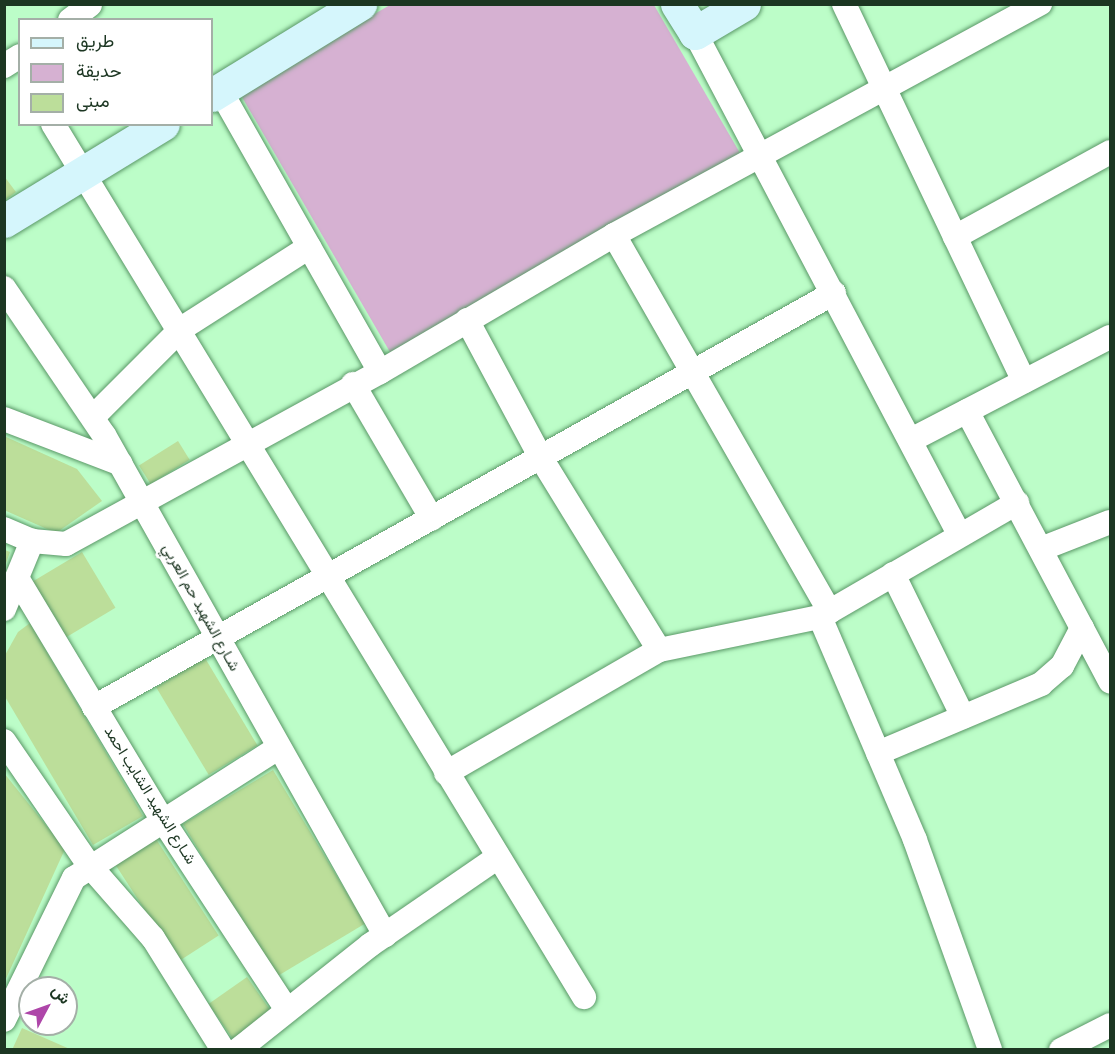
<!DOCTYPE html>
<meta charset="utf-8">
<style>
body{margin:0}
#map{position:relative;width:1115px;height:1054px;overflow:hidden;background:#bcfdc8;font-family:Overpass,Vazirmatn,sans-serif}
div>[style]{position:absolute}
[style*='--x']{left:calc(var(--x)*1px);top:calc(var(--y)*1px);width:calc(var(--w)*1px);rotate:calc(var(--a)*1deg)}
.green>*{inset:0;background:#d6b1d2}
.building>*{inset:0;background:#bcde9a;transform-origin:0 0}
.roads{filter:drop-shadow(0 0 2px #5a9867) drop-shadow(0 0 2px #5a9867)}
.street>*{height:24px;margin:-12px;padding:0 12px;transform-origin:12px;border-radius:12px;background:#fff}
.secondary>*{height:33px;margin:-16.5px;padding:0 16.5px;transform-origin:16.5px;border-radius:16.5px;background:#d5f6fc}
span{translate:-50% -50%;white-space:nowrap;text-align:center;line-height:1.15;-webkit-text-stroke:4.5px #fff;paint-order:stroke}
.street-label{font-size:15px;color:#1c3622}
.frame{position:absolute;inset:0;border:6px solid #1c3622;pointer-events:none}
.legend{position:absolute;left:18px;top:18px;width:195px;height:108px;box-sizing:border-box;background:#fff;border:2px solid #a4afa7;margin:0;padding:8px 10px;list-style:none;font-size:18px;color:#1c3622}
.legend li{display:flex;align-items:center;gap:12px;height:30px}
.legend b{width:30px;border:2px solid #a4afa7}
.north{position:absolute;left:18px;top:976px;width:60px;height:60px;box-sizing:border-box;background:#fff;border:2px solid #a4afa7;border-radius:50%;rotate:49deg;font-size:16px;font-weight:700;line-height:24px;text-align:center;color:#1c3622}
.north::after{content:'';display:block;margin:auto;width:21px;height:27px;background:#ae46a9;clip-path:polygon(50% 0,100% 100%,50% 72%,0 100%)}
</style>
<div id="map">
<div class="green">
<i style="clip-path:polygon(390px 5px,654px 5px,740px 153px,390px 352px,239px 92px)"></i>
</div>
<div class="building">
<i style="clip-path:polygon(4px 176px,16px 192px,4px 201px)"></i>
<i style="clip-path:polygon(4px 436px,77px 469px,102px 501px,56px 533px,4px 510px)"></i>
<i style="left:178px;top:441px;width:22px;height:46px;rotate:58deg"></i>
<i style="clip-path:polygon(5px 550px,10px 552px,5px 566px)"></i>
<i style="left:82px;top:552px;width:65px;height:58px;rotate:59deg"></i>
<i style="clip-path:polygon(30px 623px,143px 816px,93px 845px,4px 695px,4px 657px,18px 632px)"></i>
<i style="left:205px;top:658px;width:102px;height:57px;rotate:59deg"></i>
<i style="left:273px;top:770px;width:179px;height:105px;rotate:59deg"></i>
<i style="clip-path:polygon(4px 773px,65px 849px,4px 983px)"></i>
<i style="left:156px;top:839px;width:115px;height:48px;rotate:57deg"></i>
<i style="left:247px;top:977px;width:44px;height:47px;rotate:55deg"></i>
<i style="clip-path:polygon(22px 1028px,72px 1050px,12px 1050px)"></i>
</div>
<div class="roads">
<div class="street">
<i style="--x:844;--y:4;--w:418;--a:64.5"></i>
<i style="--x:70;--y:20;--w:25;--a:-37"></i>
<i style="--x:695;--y:33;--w:566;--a:62.21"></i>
<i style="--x:4;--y:66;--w:19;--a:-32"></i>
<i style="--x:220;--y:90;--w:324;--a:60.4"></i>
<i style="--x:53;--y:124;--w:1022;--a:58.69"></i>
<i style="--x:614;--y:235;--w:434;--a:60.2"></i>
<i style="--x:955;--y:237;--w:177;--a:-28.7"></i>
<i style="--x:4;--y:288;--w:178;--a:55.8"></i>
<i style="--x:104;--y:435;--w:574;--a:60.66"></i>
<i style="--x:467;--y:320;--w:157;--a:61.8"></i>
<i style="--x:541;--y:458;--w:225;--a:58.4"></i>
<i style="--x:353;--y:384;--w:156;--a:59.7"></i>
<i style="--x:967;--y:411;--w:306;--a:62.1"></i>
<i style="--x:93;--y:417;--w:124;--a:-45"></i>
<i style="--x:181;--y:329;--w:152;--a:-32.6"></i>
<i style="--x:4;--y:419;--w:125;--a:21"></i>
<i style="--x:911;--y:440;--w:224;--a:-27.4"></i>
<i style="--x:4;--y:529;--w:30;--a:23"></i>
<i style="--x:32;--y:541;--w:34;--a:5"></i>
<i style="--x:66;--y:544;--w:358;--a:-28.7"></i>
<i style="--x:380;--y:372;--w:271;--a:-30.3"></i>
<i style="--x:614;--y:235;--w:485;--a:-28.5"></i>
<i style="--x:1041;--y:549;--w:74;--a:-21.4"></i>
<i style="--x:893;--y:574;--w:159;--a:63.9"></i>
<i style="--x:17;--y:578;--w:281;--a:59"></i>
<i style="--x:162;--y:819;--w:228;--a:56.8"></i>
<i style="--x:4;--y:609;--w:74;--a:-67.6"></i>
<i style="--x:820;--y:617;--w:242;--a:66.9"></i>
<i style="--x:915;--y:840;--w:223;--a:70.3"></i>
<i style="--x:94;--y:707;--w:848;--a:-29.23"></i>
<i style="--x:4;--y:741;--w:150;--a:55.6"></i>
<i style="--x:89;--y:865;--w:97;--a:48.8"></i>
<i style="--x:153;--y:938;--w:132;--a:58"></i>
<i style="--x:878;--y:753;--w:177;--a:-22.9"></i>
<i style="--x:1041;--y:684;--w:28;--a:-41"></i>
<i style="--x:1062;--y:666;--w:43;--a:-62.2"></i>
<i style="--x:446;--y:773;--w:246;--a:-30"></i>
<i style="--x:659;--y:650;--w:164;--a:-11.6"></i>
<i style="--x:820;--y:617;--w:228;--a:-30.1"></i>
<i style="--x:4;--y:1020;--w:158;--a:-63.8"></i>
<i style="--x:74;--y:878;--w:242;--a:-32.5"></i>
<i style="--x:238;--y:1050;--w:169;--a:-38.5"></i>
<i style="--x:370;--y:945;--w:155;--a:-34.5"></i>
<i style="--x:1061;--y:1050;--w:55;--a:-27"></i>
</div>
<div class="secondary">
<i style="--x:677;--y:4;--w:34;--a:58"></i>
<i style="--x:695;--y:33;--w:57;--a:-30.6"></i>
<i style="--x:212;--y:95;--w:174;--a:-31.6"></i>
<i style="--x:4;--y:221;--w:186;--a:-31.4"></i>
</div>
</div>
<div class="street-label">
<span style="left:200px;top:608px;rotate:61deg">شـارع الشهيد حم العربي</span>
<span style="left:149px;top:796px;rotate:58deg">شـارع الشهيد الشايب احمد</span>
</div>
<div class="frame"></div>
<ul class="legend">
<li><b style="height:8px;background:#d5f6fc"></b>طريق</li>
<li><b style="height:16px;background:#d6b1d2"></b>حديقة</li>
<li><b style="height:16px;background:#bcde9a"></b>مبنى</li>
</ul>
<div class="north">ش</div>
</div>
